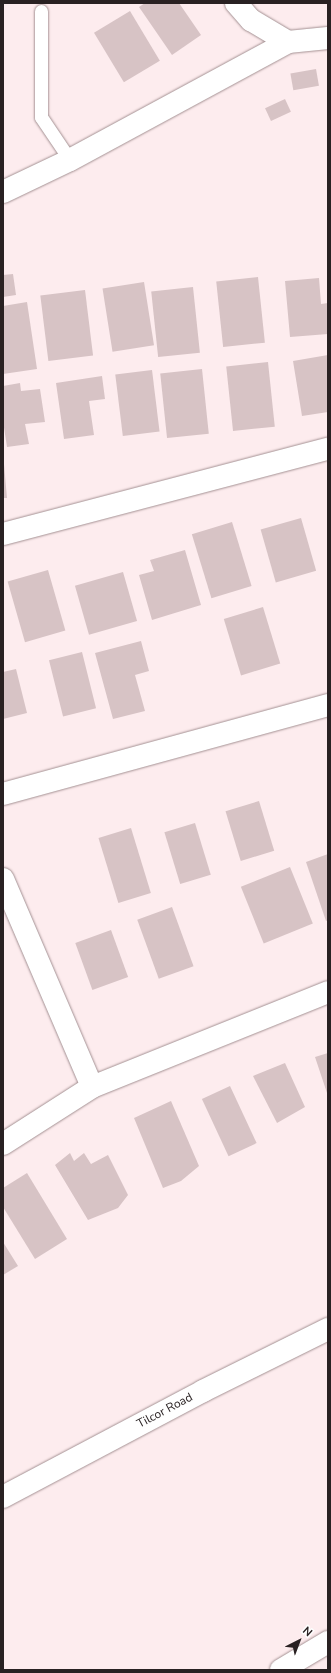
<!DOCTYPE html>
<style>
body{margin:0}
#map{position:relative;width:331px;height:1673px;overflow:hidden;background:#fdecee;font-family:"Nunito Sans",sans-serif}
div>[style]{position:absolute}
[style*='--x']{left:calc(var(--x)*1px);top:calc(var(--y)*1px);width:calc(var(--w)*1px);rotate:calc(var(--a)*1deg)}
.building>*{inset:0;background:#d7c3c5;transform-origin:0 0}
.roads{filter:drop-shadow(0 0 1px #a49193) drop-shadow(0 0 1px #a49193)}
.lane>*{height:13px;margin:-6.5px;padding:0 6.5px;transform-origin:6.5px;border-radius:6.5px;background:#fff}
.street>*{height:22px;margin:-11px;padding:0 11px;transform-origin:11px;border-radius:11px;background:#fff}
.secondary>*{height:22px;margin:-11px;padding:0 11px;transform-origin:11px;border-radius:11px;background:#fff}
span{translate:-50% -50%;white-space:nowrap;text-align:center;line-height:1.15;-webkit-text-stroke:3.5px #fefefe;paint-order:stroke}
.street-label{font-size:12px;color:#292122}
.frame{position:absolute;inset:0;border:4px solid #292122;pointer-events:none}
.north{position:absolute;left:279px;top:1621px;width:40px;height:40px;-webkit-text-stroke:3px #fefefe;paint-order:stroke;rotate:42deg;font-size:11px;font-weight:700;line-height:16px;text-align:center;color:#292122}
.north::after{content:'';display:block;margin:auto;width:14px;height:18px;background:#292122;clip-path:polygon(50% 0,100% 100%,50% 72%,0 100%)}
</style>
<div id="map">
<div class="building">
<i style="clip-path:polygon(145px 3px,179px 3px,201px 35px,172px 55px,139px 7px)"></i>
<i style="left:130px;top:11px;width:58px;height:42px;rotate:59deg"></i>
<i style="left:316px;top:69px;width:17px;height:26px;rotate:80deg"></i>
<i style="left:285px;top:99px;width:14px;height:22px;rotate:65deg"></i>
<i style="clip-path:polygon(13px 274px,16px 295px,3px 297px,3px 275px)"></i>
<i style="left:258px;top:277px;width:66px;height:42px;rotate:84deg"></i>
<i style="clip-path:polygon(319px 278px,321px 304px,328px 303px,328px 334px,290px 337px,285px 281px)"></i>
<i style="left:144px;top:282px;width:64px;height:42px;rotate:81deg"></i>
<i style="left:193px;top:287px;width:66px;height:42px;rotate:84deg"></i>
<i style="left:85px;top:290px;width:66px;height:45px;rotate:83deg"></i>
<i style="clip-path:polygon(27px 302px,37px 369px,3px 374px,3px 306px)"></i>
<i style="clip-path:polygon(328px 355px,328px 412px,302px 416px,293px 361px)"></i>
<i style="left:268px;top:362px;width:65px;height:42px;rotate:84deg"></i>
<i style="left:202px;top:369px;width:65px;height:42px;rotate:84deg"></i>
<i style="left:152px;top:370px;width:62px;height:37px;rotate:83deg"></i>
<i style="clip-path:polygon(102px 376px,105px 399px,89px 401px,94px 435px,64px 439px,56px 383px)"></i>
<i style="clip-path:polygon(20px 383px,21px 391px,40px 389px,45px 422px,25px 424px,29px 444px,7px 447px,3px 421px,3px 386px)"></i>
<i style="clip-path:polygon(3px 464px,4px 464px,7px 498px,3px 498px)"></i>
<i style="left:301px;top:518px;width:55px;height:42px;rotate:74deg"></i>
<i style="left:232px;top:522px;width:67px;height:42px;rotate:73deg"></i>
<i style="clip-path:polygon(185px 550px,201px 605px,152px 620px,139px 575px,154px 571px,150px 560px)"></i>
<i style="left:48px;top:570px;width:63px;height:42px;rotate:74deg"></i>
<i style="left:123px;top:572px;width:51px;height:50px;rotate:74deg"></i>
<i style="left:263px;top:607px;width:59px;height:41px;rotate:73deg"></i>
<i style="clip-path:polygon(141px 641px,149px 671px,135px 675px,145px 711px,113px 719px,95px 653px)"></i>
<i style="left:82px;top:652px;width:58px;height:34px;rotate:76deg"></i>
<i style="clip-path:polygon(16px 669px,27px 713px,3px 719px,3px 672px)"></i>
<i style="left:259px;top:801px;width:52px;height:35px;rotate:73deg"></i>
<i style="left:195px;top:823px;width:54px;height:32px;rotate:73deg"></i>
<i style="left:131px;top:828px;width:68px;height:34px;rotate:73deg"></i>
<i style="clip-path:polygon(328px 854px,328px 920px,326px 921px,306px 862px)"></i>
<i style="left:290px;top:867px;width:61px;height:53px;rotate:68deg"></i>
<i style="left:172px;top:907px;width:63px;height:37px;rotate:70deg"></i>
<i style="left:111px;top:930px;width:50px;height:38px;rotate:70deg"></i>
<i style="clip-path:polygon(328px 1053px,328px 1096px,315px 1057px)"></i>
<i style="clip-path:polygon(285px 1063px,305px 1107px,277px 1123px,253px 1076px)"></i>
<i style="left:230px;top:1086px;width:63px;height:31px;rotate:65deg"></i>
<i style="clip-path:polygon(171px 1101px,199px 1166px,181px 1181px,163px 1188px,134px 1118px)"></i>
<i style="clip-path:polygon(70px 1153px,74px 1161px,84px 1153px,91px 1164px,108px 1155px,128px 1195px,118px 1208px,88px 1220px,55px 1165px)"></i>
<i style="clip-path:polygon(27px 1173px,67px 1239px,35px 1259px,3px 1207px,3px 1188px)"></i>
<i style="clip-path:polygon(3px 1242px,18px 1266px,3px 1275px)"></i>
</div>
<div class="roads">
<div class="lane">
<i style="--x:41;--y:11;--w:106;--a:90"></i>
<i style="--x:41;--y:117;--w:52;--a:56"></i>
</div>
<div class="street">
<i style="--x:236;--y:3;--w:23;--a:49"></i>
<i style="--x:251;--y:20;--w:43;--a:30.7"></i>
<i style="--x:3;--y:192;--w:74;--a:-25.5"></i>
<i style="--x:70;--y:160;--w:248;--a:-28.4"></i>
<i style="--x:288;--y:42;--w:40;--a:-5.7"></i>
<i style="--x:3;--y:534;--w:336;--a:-14.7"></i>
<i style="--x:3;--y:794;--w:337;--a:-15.3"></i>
<i style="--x:3;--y:879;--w:226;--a:66.8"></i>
<i style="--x:3;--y:1144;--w:106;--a:-32.6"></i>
<i style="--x:92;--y:1087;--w:254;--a:-21.9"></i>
<i style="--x:281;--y:1670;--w:55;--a:-30.8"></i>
</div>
<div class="secondary">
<i style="--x:3;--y:1497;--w:226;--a:-27.9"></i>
<i style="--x:203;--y:1391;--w:140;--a:-26.4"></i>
</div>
</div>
<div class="street-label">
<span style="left:165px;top:1411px;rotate:-28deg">Tilcor Road</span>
</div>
<div class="frame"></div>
<div class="north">N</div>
</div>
